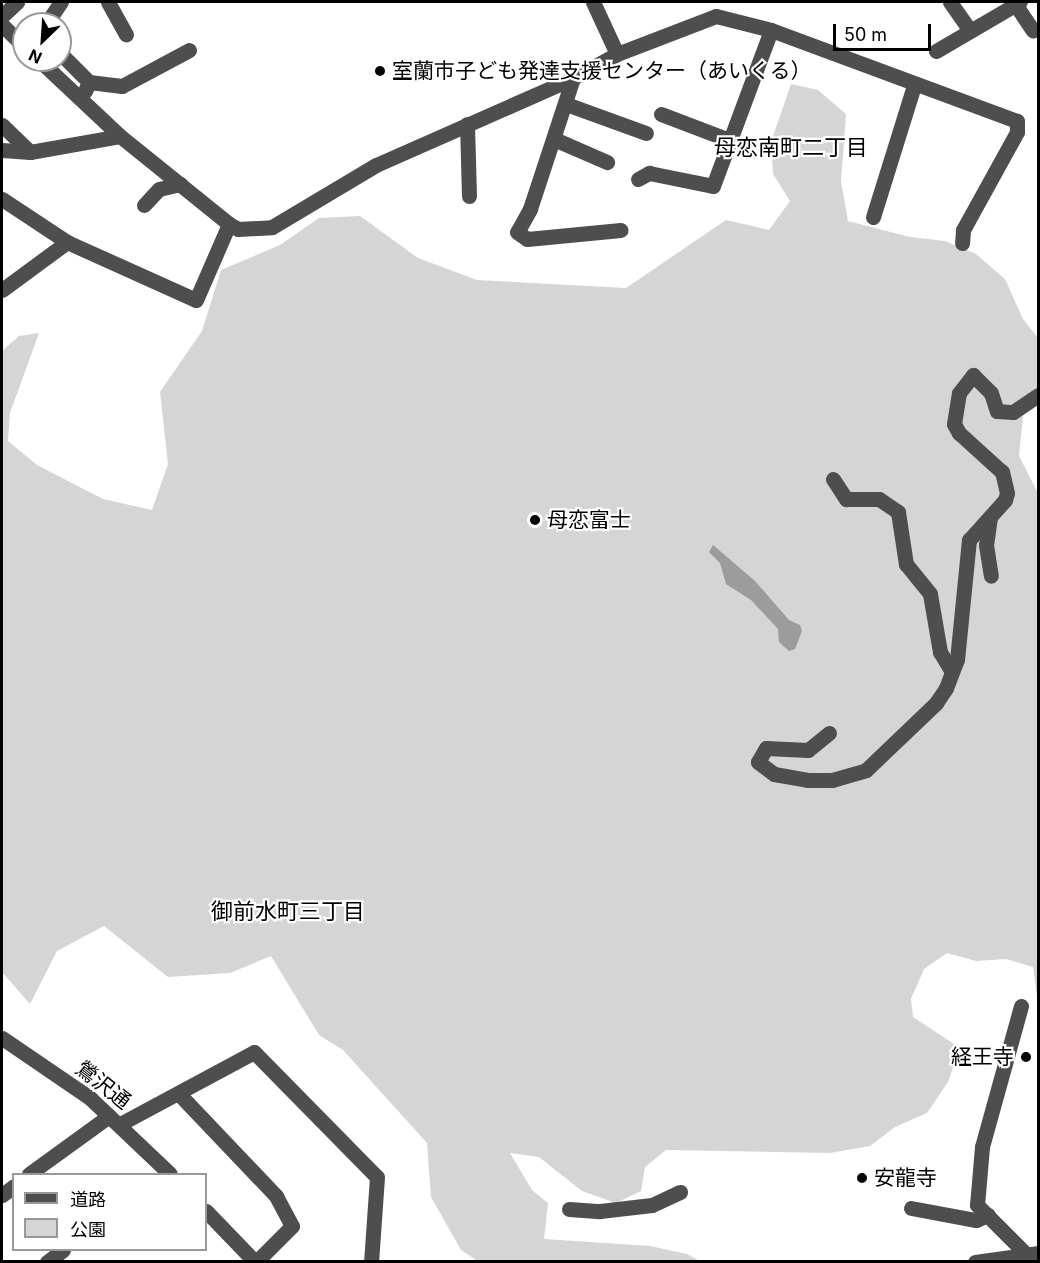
<!DOCTYPE html>
<meta charset="utf-8">
<style>
body{margin:0}
#map{position:relative;width:1040px;height:1263px;overflow:hidden;background:#fff;font-family:Inter,"Noto Sans JP",sans-serif}
div>[style]{position:absolute}
[style*='--x']{left:calc(var(--x)*1px);top:calc(var(--y)*1px);width:calc(var(--w)*1px);rotate:calc(var(--a)*1deg)}
.green>*{inset:0;background:#d5d5d5}
.water>*{inset:0;background:#9c9c9c}
.minor>*{height:15px;margin:-7.5px;padding:0 7.5px;transform-origin:7.5px;border-radius:7.5px;background:#4e4e4e}
.dots>*{width:16px;height:16px;translate:-50% -50%;box-sizing:border-box;border:3px solid #fff;border-radius:50%}
span{translate:-50% -50%;white-space:nowrap;text-align:center;line-height:1.15;-webkit-text-stroke:4.5px #fff;paint-order:stroke}
.poi-label{font-size:21px;color:#000}
.left{translate:0 -50%;text-align:left}
.right{translate:-100% -50%;text-align:right}
.street-label{font-size:21px;color:#000}
.neighbourhood-label{font-size:22px;color:#000}
.frame{position:absolute;inset:0;border:3px solid #000;pointer-events:none}
.legend{position:absolute;left:12px;top:1173px;width:195px;height:78px;box-sizing:border-box;background:#fff;border:2px solid #999;margin:0;padding:8px 10px;list-style:none;font-size:18px;color:#000}
.legend li{display:flex;align-items:center;gap:12px;height:30px}
.legend b{width:30px;border:2px solid #999}
.north{position:absolute;left:12px;top:12px;width:60px;height:60px;box-sizing:border-box;background:#fff;border:2px solid #999;border-radius:50%;rotate:205deg;font-size:16px;font-weight:700;line-height:24px;text-align:center;color:#000}
.north::after{content:'';display:block;margin:auto;width:21px;height:27px;background:#000;clip-path:polygon(50% 0,100% 100%,50% 72%,0 100%)}
.scale{position:absolute;left:833px;top:24px;width:98px;height:27px;box-sizing:border-box;border:3px solid #000;border-top:0;padding-left:8px;font-size:18px;line-height:21px;white-space:nowrap;color:#000;-webkit-text-stroke:4px #fff;paint-order:stroke}
</style>
<div id="map">
<div class="green">
<i style="clip-path:polygon(791px 84px,818px 90px,846px 114px,841px 181px,848px 221px,910px 237px,945px 241px,976px 254px,1005px 279px,1023px 319px,1038px 338px,1038px 386px,1023px 416px,1019px 456px,1037px 491px,1038px 528px,1038px 1005px,1033px 967px,1006px 959px,976px 961px,947px 953px,924px 969px,911px 999px,913px 1017px,960px 1048px,948px 1082px,927px 1113px,895px 1127px,870px 1146px,830px 1153px,666px 1150px,645px 1167px,641px 1191px,616px 1203px,582px 1191px,539px 1157px,510px 1153px,532px 1190px,548px 1203px,544px 1239px,650px 1246px,687px 1254px,700px 1261px,479px 1262px,461px 1250px,431px 1197px,427px 1143px,343px 1050px,319px 1035px,271px 956px,230px 973px,168px 977px,104px 926px,57px 951px,30px 1004px,2px 972px,2px 351px,19px 336px,39px 333px,10px 413px,8px 441px,37px 465px,103px 499px,152px 510px,168px 464px,160px 392px,202px 331px,221px 270px,280px 245px,319px 218px,360px 216px,418px 258px,477px 280px,626px 288px,726px 220px,769px 230px,790px 201px,773px 174px,771px 142px)"></i>
</div>
<div class="water">
<i style="clip-path:polygon(713px 545px,755px 581px,789px 620px,800px 625px,802px 631px,795px 649px,789px 651px,779px 642px,778px 629px,751px 600px,726px 584px,720px 563px,709px 552px)"></i>
</div>
<div class="minor">
<i style="--x:108;--y:2;--w:37;--a:61"></i>
<i style="--x:593;--y:2;--w:57;--a:65.2"></i>
<i style="--x:950;--y:2;--w:35;--a:55"></i>
<i style="--x:1015;--y:4;--w:32;--a:56"></i>
<i style="--x:2;--y:16;--w:21;--a:-43"></i>
<i style="--x:46;--y:24;--w:27;--a:-56"></i>
<i style="--x:2;--y:25;--w:30;--a:44"></i>
<i style="--x:936;--y:51;--w:97;--a:-30.3"></i>
<i style="--x:60;--y:53;--w:41;--a:45"></i>
<i style="--x:89;--y:82;--w:10;--a:114"></i>
<i style="--x:39;--y:60;--w:111;--a:43.2"></i>
<i style="--x:120;--y:136;--w:140;--a:38.9"></i>
<i style="--x:229;--y:224;--w:10;--a:29"></i>
<i style="--x:238;--y:229;--w:34;--a:-3"></i>
<i style="--x:272;--y:227;--w:121;--a:-30.8"></i>
<i style="--x:376;--y:165;--w:215;--a:-23.8"></i>
<i style="--x:573;--y:78;--w:50;--a:-28.6"></i>
<i style="--x:617;--y:54;--w:106;--a:-21"></i>
<i style="--x:716;--y:16;--w:57;--a:14.3"></i>
<i style="--x:771;--y:30;--w:262;--a:20.3"></i>
<i style="--x:1017;--y:121;--w:11;--a:90"></i>
<i style="--x:1017;--y:132;--w:112;--a:118.9"></i>
<i style="--x:963;--y:230;--w:13;--a:94"></i>
<i style="--x:573;--y:78;--w:138;--a:108.2"></i>
<i style="--x:530;--y:209;--w:26;--a:119"></i>
<i style="--x:517;--y:232;--w:12;--a:35"></i>
<i style="--x:527;--y:239;--w:94;--a:-5.5"></i>
<i style="--x:89;--y:82;--w:33;--a:7"></i>
<i style="--x:122;--y:86;--w:76;--a:-28.2"></i>
<i style="--x:566;--y:104;--w:85;--a:19.9"></i>
<i style="--x:661;--y:114;--w:73;--a:20.9"></i>
<i style="--x:467;--y:124;--w:72;--a:88.4"></i>
<i style="--x:2;--y:125;--w:39;--a:44"></i>
<i style="--x:554;--y:139;--w:58;--a:23.5"></i>
<i style="--x:2;--y:150;--w:28;--a:4"></i>
<i style="--x:30;--y:152;--w:91;--a:-10.1"></i>
<i style="--x:638;--y:179;--w:13;--a:-29"></i>
<i style="--x:649;--y:173;--w:65;--a:11.5"></i>
<i style="--x:713;--y:186;--w:166;--a:-69.6"></i>
<i style="--x:2;--y:199;--w:78;--a:33.5"></i>
<i style="--x:67;--y:242;--w:141;--a:24.2"></i>
<i style="--x:196;--y:300;--w:83;--a:-66.5"></i>
<i style="--x:144;--y:205;--w:22;--a:-47"></i>
<i style="--x:159;--y:189;--w:22;--a:-13"></i>
<i style="--x:873;--y:217;--w:138;--a:-72.7"></i>
<i style="--x:2;--y:290;--w:81;--a:-36.4"></i>
<i style="--x:833;--y:479;--w:24;--a:57"></i>
<i style="--x:846;--y:499;--w:33;--a:0"></i>
<i style="--x:879;--y:499;--w:23;--a:34"></i>
<i style="--x:898;--y:512;--w:53;--a:81.3"></i>
<i style="--x:906;--y:564;--w:38;--a:51"></i>
<i style="--x:930;--y:594;--w:59;--a:80.2"></i>
<i style="--x:940;--y:652;--w:23;--a:59"></i>
<i style="--x:990;--y:517;--w:28;--a:98"></i>
<i style="--x:986;--y:545;--w:31;--a:81"></i>
<i style="--x:829;--y:733;--w:27;--a:141"></i>
<i style="--x:808;--y:750;--w:42;--a:-177.3"></i>
<i style="--x:766;--y:748;--w:16;--a:120"></i>
<i style="--x:758;--y:762;--w:20;--a:37"></i>
<i style="--x:774;--y:774;--w:34;--a:10"></i>
<i style="--x:807;--y:780;--w:25;--a:0"></i>
<i style="--x:832;--y:780;--w:35;--a:-16"></i>
<i style="--x:866;--y:770;--w:97;--a:-43.7"></i>
<i style="--x:936;--y:703;--w:18;--a:-56"></i>
<i style="--x:946;--y:688;--w:30;--a:-69"></i>
<i style="--x:957;--y:660;--w:121;--a:-84.3"></i>
<i style="--x:969;--y:540;--w:54;--a:-48"></i>
<i style="--x:1005;--y:500;--w:7;--a:-74"></i>
<i style="--x:1007;--y:493;--w:22;--a:-103"></i>
<i style="--x:1002;--y:472;--w:58;--a:-137.8"></i>
<i style="--x:959;--y:433;--w:10;--a:-119"></i>
<i style="--x:954;--y:424;--w:31;--a:-81"></i>
<i style="--x:959;--y:393;--w:23;--a:-52"></i>
<i style="--x:973;--y:375;--w:25;--a:45"></i>
<i style="--x:991;--y:393;--w:19;--a:72"></i>
<i style="--x:997;--y:411;--w:16;--a:4"></i>
<i style="--x:1013;--y:412;--w:30;--a:-34"></i>
<i style="--x:1021;--y:1006;--w:146;--a:105.5"></i>
<i style="--x:982;--y:1147;--w:58;--a:94.9"></i>
<i style="--x:977;--y:1205;--w:71;--a:45"></i>
<i style="--x:2;--y:1038;--w:107;--a:34.3"></i>
<i style="--x:90;--y:1098;--w:110;--a:43.5"></i>
<i style="--x:179;--y:1094;--w:141;--a:46.4"></i>
<i style="--x:276;--y:1196;--w:34;--a:62"></i>
<i style="--x:292;--y:1226;--w:51;--a:135"></i>
<i style="--x:120;--y:1124;--w:152;--a:-28.2"></i>
<i style="--x:254;--y:1052;--w:175;--a:45.5"></i>
<i style="--x:377;--y:1177;--w:85;--a:94"></i>
<i style="--x:29;--y:1174;--w:99;--a:-35.9"></i>
<i style="--x:2;--y:1195;--w:15;--a:-37"></i>
<i style="--x:911;--y:1208;--w:66;--a:10.5"></i>
<i style="--x:976;--y:1220;--w:13;--a:-23"></i>
<i style="--x:569;--y:1209;--w:31;--a:4"></i>
<i style="--x:600;--y:1211;--w:52;--a:-6.6"></i>
<i style="--x:652;--y:1205;--w:31;--a:-25"></i>
<i style="--x:206;--y:1211;--w:71;--a:46.1"></i>
<i style="--x:47;--y:1262;--w:20;--a:-37"></i>
<i style="--x:975;--y:1262;--w:64;--a:-8.1"></i>
</div>
<div class="dots">
<i style="left:380px;top:71px;background:#000"></i>
<i style="left:535px;top:520px;background:#000"></i>
<i style="left:1026px;top:1057px;background:#000"></i>
<i style="left:862px;top:1178px;background:#000"></i>
</div>
<div class="poi-label">
<span class="left" style="left:392px;top:71px">室蘭市子ども発達支援センター（あいくる）</span>
<span class="left" style="left:547px;top:520px">母恋富士</span>
<span class="right" style="left:1014px;top:1057px">経王寺</span>
<span class="left" style="left:874px;top:1178px">安龍寺</span>
</div>
<div class="street-label">
<span style="left:103px;top:1085px;rotate:38deg">鶯沢通</span>
</div>
<div class="neighbourhood-label">
<span style="left:791px;top:148px">母恋南町二丁目</span>
<span style="left:288px;top:912px">御前水町三丁目</span>
</div>
<div class="frame"></div>
<ul class="legend">
<li><b style="height:8px;background:#4e4e4e"></b>道路</li>
<li><b style="height:16px;background:#d5d5d5"></b>公園</li>
</ul>
<div class="north">N</div>
<div class="scale">50 m</div>
</div>
